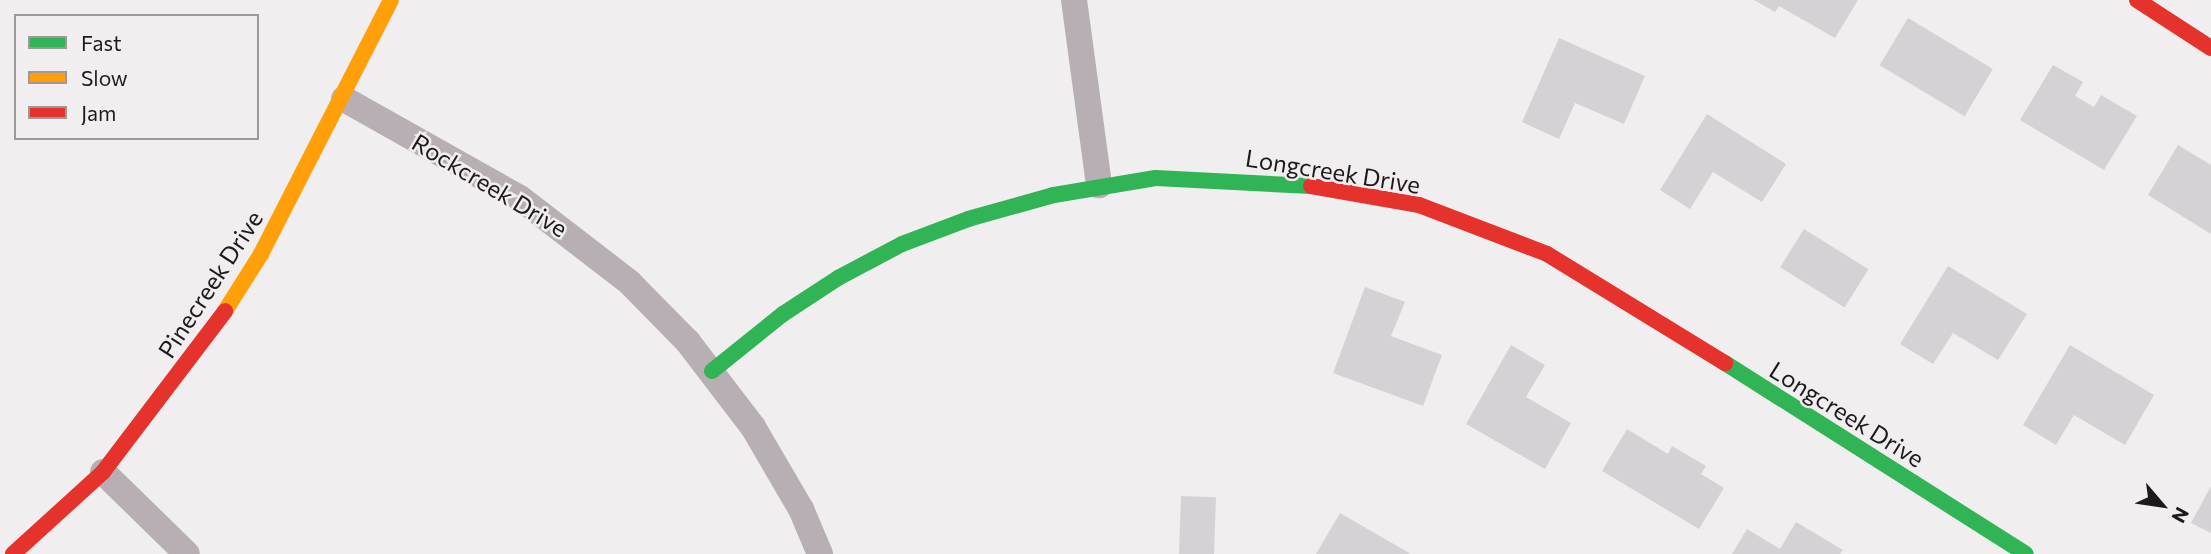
<!DOCTYPE html>
<style>
body{margin:0}
#map{position:relative;width:2211px;height:554px;overflow:hidden;background:#f1eeef;font-family:Commissioner,sans-serif}
div>[style]{position:absolute}
[style*='--x']{left:calc(var(--x)*1px);top:calc(var(--y)*1px);width:calc(var(--w)*1px);rotate:calc(var(--a)*1deg)}
.building>*{inset:0;background:#d4d2d4;transform-origin:0 0}
.street>*{height:26px;margin:-13px;padding:0 13px;transform-origin:13px;border-radius:13px;background:#b8afb4}
.fast>*{height:16px;margin:-8px;padding:0 8px;transform-origin:8px;border-radius:8px;background:#30b455}
.slow>*{height:16px;margin:-8px;padding:0 8px;transform-origin:8px;border-radius:8px;background:#ff9f0a}
.jam>*{height:16px;margin:-8px;padding:0 8px;transform-origin:8px;border-radius:8px;background:#e5322d}
span{translate:-50% -50%;white-space:nowrap;text-align:center;line-height:1.15;-webkit-text-stroke:5px #f2edef;paint-order:stroke}
.street-label{font-size:24px;color:#1c1a1b}
.legend{position:absolute;left:14px;top:14px;width:245px;height:126px;box-sizing:border-box;background:#f2edef;border:2px solid #9c999a;margin:0;padding:9px 12px;list-style:none;font-size:21px;color:#1c1a1b}
.legend li{display:flex;align-items:center;gap:14px;height:35px}
.legend b{width:35px;border:2px solid #9c999a}
.north{position:absolute;left:2127px;top:470px;width:70px;height:70px;-webkit-text-stroke:5px #f2edef;paint-order:stroke;rotate:119deg;font-size:19px;font-weight:700;line-height:28px;text-align:center;color:#1c1a1b}
.north::after{content:'';display:block;margin:auto;width:24px;height:32px;background:#1c1a1b;clip-path:polygon(50% 0,100% 100%,50% 72%,0 100%)}
</style>
<div id="map">
<div class="building">
<i style="clip-path:polygon(1754px 0,1858px 0,1835px 38px,1779px 6px,1775px 12px)"></i>
<i style="left:1908px;top:18px;width:99px;height:55px;rotate:31deg"></i>
<i style="clip-path:polygon(1559px 38px,1645px 76px,1624px 124px,1575px 103px,1559px 139px,1522px 122px)"></i>
<i style="clip-path:polygon(2053px 65px,2083px 82px,2075px 96px,2094px 107px,2101px 95px,2137px 116px,2104px 170px,2020px 120px)"></i>
<i style="clip-path:polygon(1707px 114px,1786px 164px,1762px 202px,1713px 172px,1690px 209px,1660px 190px)"></i>
<i style="clip-path:polygon(2178px 145px,2211px 165px,2211px 234px,2148px 195px)"></i>
<i style="left:1804px;top:229px;width:76px;height:45px;rotate:32deg"></i>
<i style="clip-path:polygon(1948px 266px,2027px 314px,1998px 360px,1953px 333px,1933px 364px,1900px 344px)"></i>
<i style="clip-path:polygon(1365px 287px,1405px 302px,1391px 336px,1442px 355px,1423px 406px,1333px 373px)"></i>
<i style="clip-path:polygon(1511px 345px,1545px 365px,1526px 397px,1571px 423px,1545px 469px,1466px 424px)"></i>
<i style="clip-path:polygon(2070px 345px,2154px 395px,2125px 445px,2074px 415px,2056px 445px,2023px 425px)"></i>
<i style="clip-path:polygon(1627px 429px,1668px 454px,1672px 446px,1706px 466px,1701px 474px,1724px 488px,1699px 529px,1602px 471px)"></i>
<i style="clip-path:polygon(2211px 486px,2211px 533px,2191px 523px)"></i>
<i style="left:1181px;top:496px;width:35px;height:58px;rotate:2deg"></i>
<i style="clip-path:polygon(1340px 513px,1411px 554px,1316px 554px)"></i>
<i style="clip-path:polygon(1796px 522px,1843px 550px,1840px 554px,1732px 554px,1747px 529px,1780px 549px)"></i>
</div>
<div class="street">
<i style="--x:1074;--y:0;--w:187;--a:82.3"></i>
<i style="--x:344;--y:99;--w:202;--a:29.4"></i>
<i style="--x:520;--y:198;--w:138;--a:37.6"></i>
<i style="--x:629;--y:282;--w:84;--a:45.5"></i>
<i style="--x:688;--y:342;--w:107;--a:52.6"></i>
<i style="--x:753;--y:427;--w:95;--a:59.7"></i>
<i style="--x:801;--y:509;--w:49;--a:67.1"></i>
<i style="--x:103;--y:472;--w:117;--a:44.3"></i>
</div>
<div class="fast">
<i style="--x:1725;--y:363;--w:356;--a:32.4"></i>
<i style="--x:712;--y:371;--w:91;--a:-38.8"></i>
<i style="--x:783;--y:314;--w:66;--a:-33.2"></i>
<i style="--x:838;--y:278;--w:72;--a:-28"></i>
<i style="--x:902;--y:244;--w:71;--a:-20.7"></i>
<i style="--x:968;--y:219;--w:89;--a:-15.6"></i>
<i style="--x:1054;--y:195;--w:103;--a:-9.5"></i>
<i style="--x:1156;--y:178;--w:155;--a:3"></i>
</div>
<div class="slow">
<i style="--x:225;--y:311;--w:67;--a:-57.7"></i>
<i style="--x:261;--y:254;--w:285;--a:-62.9"></i>
</div>
<div class="jam">
<i style="--x:2137;--y:0;--w:88;--a:33"></i>
<i style="--x:1311;--y:186;--w:110;--a:10"></i>
<i style="--x:1419;--y:205;--w:137;--a:20.9"></i>
<i style="--x:1547;--y:254;--w:209;--a:31.5"></i>
<i style="--x:13;--y:554;--w:122;--a:-42.3"></i>
<i style="--x:103;--y:472;--w:202;--a:-52.8"></i>
</div>
<div class="street-label">
<span style="left:1333px;top:171px;rotate:9deg">Longcreek Drive</span>
<span style="left:490px;top:185px;rotate:31deg">Rockcreek Drive</span>
<span style="left:210px;top:284px;rotate:-57deg">Pinecreek Drive</span>
<span style="left:1847px;top:414px;rotate:32deg">Longcreek Drive</span>
</div>
<ul class="legend">
<li><b style="height:9px;background:#30b455"></b>Fast</li>
<li><b style="height:9px;background:#ff9f0a"></b>Slow</li>
<li><b style="height:9px;background:#e5322d"></b>Jam</li>
</ul>
<div class="north">N</div>
</div>
